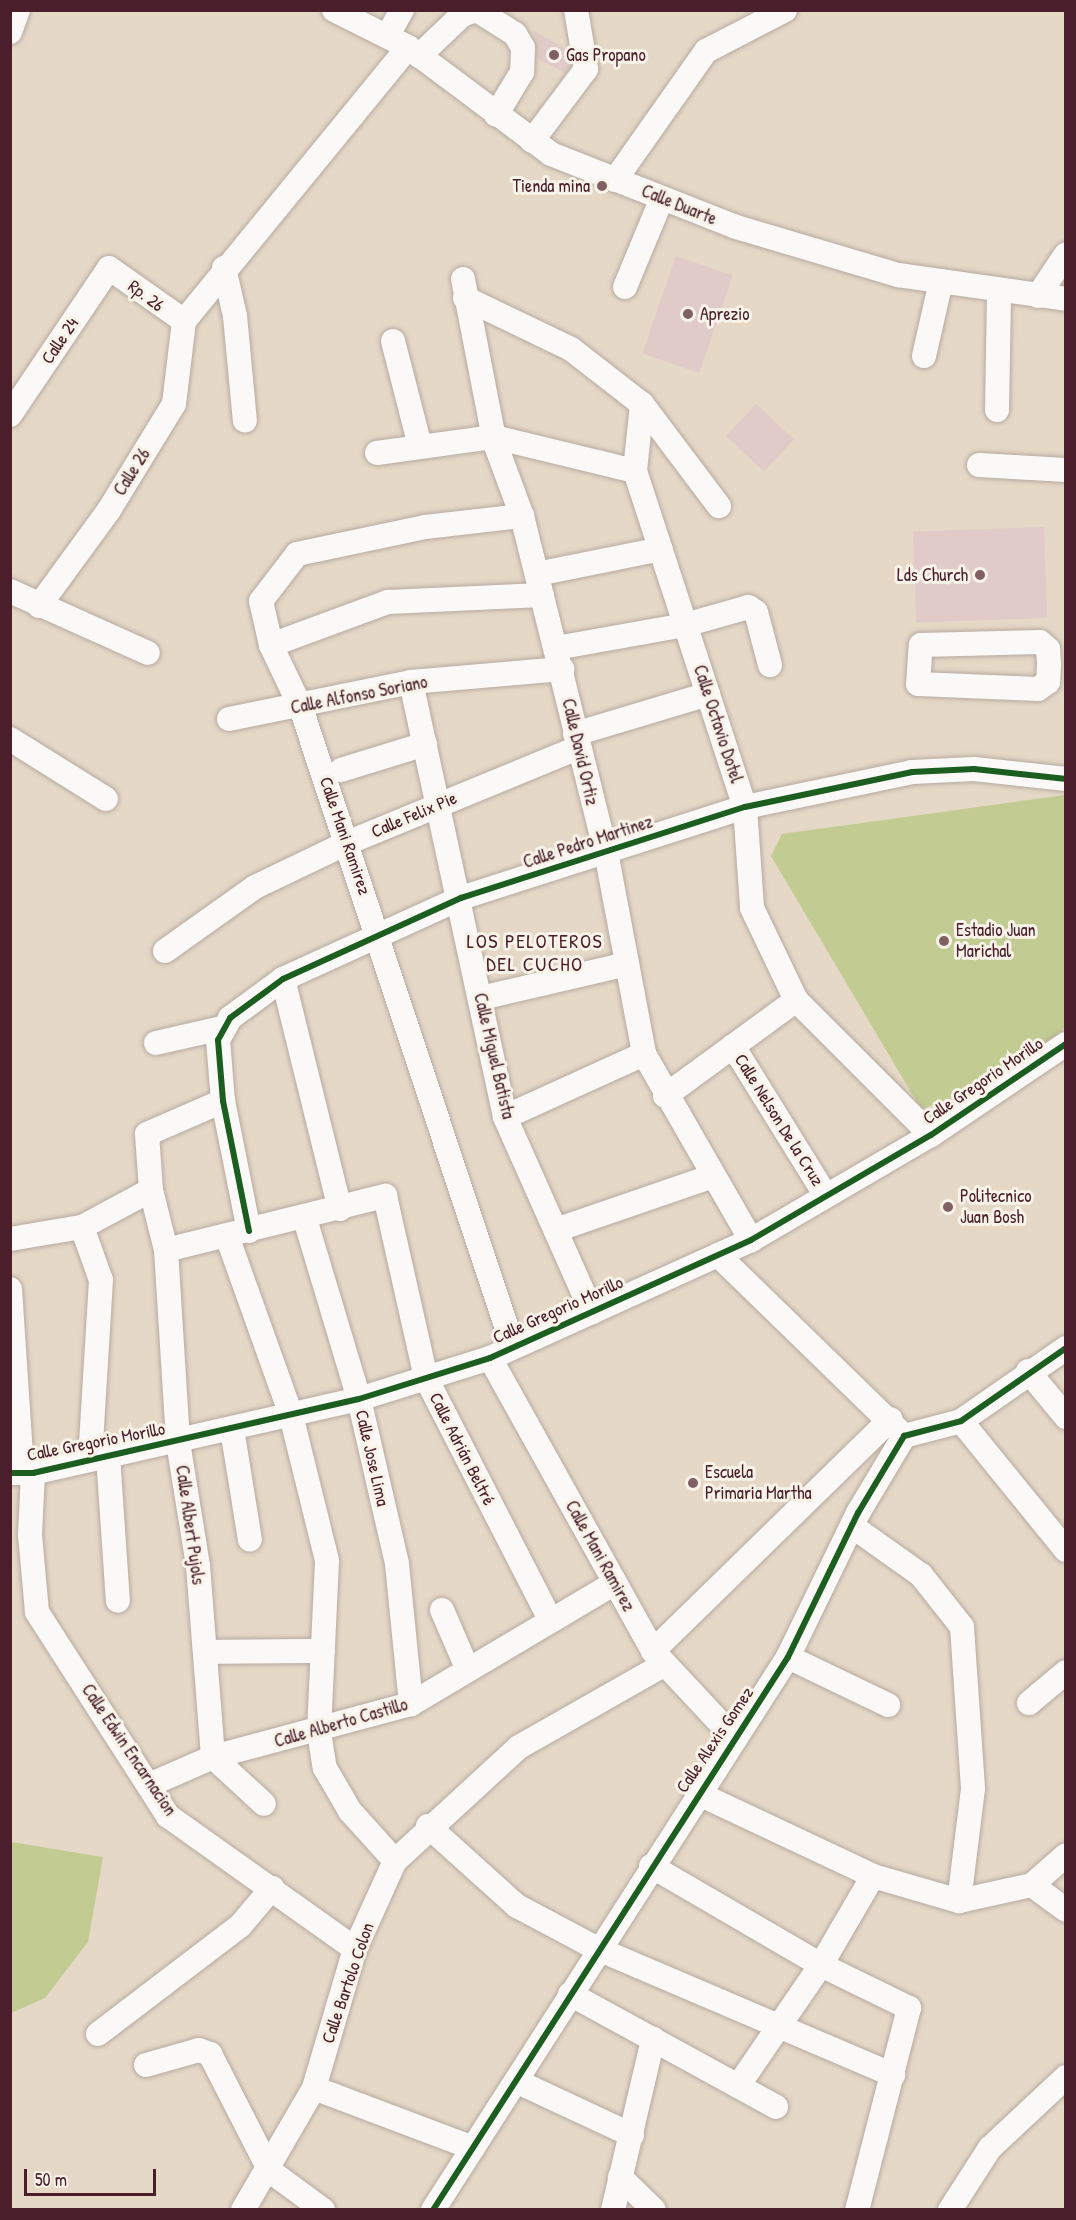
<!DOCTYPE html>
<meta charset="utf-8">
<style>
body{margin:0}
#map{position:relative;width:1076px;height:2220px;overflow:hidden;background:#e5d8c7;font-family:"Patrick Hand",sans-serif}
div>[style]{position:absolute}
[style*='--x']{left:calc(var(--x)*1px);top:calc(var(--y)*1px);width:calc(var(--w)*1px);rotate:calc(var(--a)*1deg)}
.green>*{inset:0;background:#c2cb92}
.building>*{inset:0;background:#e0cbc8;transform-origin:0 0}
.roads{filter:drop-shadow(0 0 2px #b6aaa0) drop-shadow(0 0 2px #b6aaa0)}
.minor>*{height:24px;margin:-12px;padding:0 12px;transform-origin:12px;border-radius:12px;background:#fbf9f7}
.cycleway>*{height:6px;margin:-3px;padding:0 3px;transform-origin:3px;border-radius:3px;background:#1b5e20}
.dots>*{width:16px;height:16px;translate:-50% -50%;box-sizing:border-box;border:3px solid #f7f3e8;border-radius:50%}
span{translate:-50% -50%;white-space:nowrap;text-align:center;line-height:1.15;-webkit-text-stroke:6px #f7f3e8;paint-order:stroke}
.poi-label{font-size:18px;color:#4a1f2b}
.left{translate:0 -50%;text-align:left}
.right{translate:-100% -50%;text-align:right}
.street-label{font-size:18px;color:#4a1f2b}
.neighbourhood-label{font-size:20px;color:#4a1f2b;letter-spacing:1.5px}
.frame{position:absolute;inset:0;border:12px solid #4a1f2b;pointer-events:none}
.scale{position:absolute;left:24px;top:2169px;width:132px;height:27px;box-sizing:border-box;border:3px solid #4a1f2b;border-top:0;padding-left:8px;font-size:18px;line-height:21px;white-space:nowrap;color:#4a1f2b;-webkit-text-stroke:4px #f7f3e8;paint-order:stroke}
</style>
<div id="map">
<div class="green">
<i style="clip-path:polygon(1065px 795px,1065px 1026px,1050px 1047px,980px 1091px,921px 1109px,771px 856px,782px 834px)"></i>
<i style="clip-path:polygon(11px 1842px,103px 1857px,88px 1942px,45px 1998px,11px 2013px)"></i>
</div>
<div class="building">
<i style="clip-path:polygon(534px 31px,568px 50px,571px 65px,565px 73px,537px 58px)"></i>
<i style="left:676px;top:256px;width:60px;height:103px;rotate:19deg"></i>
<i style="left:756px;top:404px;width:52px;height:44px;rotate:43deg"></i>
<i style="left:1044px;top:527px;width:91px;height:131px;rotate:88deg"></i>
</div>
<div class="roads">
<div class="minor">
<i style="--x:334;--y:10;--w:83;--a:26.6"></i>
<i style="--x:408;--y:47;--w:179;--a:36.8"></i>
<i style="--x:551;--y:154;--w:199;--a:21.5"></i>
<i style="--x:736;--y:227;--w:169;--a:16.5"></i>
<i style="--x:898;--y:275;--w:170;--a:8.1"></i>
<i style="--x:477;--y:10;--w:45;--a:32.3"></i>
<i style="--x:515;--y:34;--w:16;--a:60"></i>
<i style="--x:523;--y:48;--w:24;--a:92"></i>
<i style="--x:522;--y:72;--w:50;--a:121.2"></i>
<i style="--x:10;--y:32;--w:23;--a:-70"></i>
<i style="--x:388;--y:35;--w:29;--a:-61"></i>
<i style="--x:419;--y:56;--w:59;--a:-43.6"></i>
<i style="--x:462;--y:15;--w:15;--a:-20"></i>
<i style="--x:532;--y:141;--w:90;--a:-53.1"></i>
<i style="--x:586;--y:69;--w:60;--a:-99.6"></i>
<i style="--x:615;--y:180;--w:158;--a:-54.8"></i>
<i style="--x:706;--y:51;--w:89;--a:-27.4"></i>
<i style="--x:224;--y:268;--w:49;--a:77.1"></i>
<i style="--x:235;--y:316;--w:105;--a:84.6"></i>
<i style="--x:463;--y:279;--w:167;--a:79"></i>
<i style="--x:495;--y:443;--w:78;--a:69.7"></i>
<i style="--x:522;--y:516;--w:346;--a:76"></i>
<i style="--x:606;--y:852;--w:206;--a:79.3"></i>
<i style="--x:644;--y:1054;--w:215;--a:60.1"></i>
<i style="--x:625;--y:287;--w:96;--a:-67.4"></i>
<i style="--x:1038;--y:296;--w:50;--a:-56.3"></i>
<i style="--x:465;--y:298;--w:118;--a:25.7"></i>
<i style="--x:571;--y:349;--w:90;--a:37.8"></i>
<i style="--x:642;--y:404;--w:128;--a:53"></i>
<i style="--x:184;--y:321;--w:354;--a:-50.7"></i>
<i style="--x:393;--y:341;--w:108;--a:75.6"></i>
<i style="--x:924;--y:356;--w:77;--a:-77.2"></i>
<i style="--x:642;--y:404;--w:67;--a:96"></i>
<i style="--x:635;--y:471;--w:354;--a:71.9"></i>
<i style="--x:745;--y:807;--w:101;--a:86"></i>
<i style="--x:752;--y:908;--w:102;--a:64.4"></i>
<i style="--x:796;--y:1000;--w:191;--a:45"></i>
<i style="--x:997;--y:410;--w:120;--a:-89"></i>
<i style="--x:10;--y:415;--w:177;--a:-56"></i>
<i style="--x:109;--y:268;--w:92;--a:35.2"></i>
<i style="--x:377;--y:453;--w:118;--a:-7.8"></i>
<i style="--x:494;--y:437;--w:145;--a:13.6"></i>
<i style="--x:979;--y:465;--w:87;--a:3.3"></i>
<i style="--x:537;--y:574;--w:126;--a:-11.4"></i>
<i style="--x:10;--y:591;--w:151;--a:24.2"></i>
<i style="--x:39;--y:606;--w:119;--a:-53.9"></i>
<i style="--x:109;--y:510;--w:124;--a:-58.5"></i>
<i style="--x:174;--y:404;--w:84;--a:-83.1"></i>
<i style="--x:1040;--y:642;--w:11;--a:41"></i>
<i style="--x:1048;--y:649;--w:16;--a:86"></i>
<i style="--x:1049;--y:665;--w:17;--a:93"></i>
<i style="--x:1048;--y:682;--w:12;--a:145"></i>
<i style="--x:1038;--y:689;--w:120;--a:-177.6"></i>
<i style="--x:918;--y:684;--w:39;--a:-86"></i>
<i style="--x:921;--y:645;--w:119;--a:-1.4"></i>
<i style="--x:271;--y:645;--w:125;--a:-20.2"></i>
<i style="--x:388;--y:602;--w:154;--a:-2.6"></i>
<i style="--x:556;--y:648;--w:131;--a:-10.1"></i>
<i style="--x:685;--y:625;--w:66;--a:-15.9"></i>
<i style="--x:748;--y:607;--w:9;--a:32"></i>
<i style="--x:756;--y:612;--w:55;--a:75.2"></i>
<i style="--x:411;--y:682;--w:445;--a:77.8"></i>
<i style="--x:505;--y:1117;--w:214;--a:66"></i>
<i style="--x:229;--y:719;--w:186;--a:-11.5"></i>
<i style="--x:411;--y:682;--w:152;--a:-4.9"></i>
<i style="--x:575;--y:734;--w:139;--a:-16.7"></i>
<i style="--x:10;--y:739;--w:113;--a:32"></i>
<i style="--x:341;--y:770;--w:88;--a:-17.2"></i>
<i style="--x:165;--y:951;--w:110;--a:-35.4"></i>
<i style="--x:255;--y:887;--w:102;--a:-25.6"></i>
<i style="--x:347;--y:843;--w:250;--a:-22.4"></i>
<i style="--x:283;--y:979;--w:237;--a:76.1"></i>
<i style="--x:481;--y:998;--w:150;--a:-13.1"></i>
<i style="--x:156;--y:1043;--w:68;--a:-12.8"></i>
<i style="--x:733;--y:1046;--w:173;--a:58.2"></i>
<i style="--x:665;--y:1096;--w:162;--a:-36.2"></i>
<i style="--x:505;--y:1117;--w:153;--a:-24.4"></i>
<i style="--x:151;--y:1190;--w:62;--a:76"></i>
<i style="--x:166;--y:1250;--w:192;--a:86.4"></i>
<i style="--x:178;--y:1442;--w:126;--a:80.8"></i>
<i style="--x:198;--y:1566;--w:192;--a:85.5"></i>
<i style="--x:213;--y:1757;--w:69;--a:42.7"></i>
<i style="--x:305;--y:1219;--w:188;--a:73.3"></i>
<i style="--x:359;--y:1399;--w:169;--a:77"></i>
<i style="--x:397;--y:1564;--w:141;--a:84.3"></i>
<i style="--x:82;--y:1227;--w:56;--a:70.3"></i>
<i style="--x:101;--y:1280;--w:180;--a:93.5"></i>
<i style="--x:556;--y:1230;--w:166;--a:-19"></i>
<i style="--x:249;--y:1231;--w:133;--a:-101.3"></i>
<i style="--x:223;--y:1101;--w:61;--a:-94.7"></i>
<i style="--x:218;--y:1040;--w:25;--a:-61"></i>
<i style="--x:230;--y:1018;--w:66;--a:-36.3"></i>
<i style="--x:283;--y:979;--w:196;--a:-24.5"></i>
<i style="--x:461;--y:898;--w:298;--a:-17.8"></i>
<i style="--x:745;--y:807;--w:171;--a:-11.8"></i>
<i style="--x:912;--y:772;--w:62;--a:-2.8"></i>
<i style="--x:974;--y:769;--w:93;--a:6.2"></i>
<i style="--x:227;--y:1236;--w:190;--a:70.3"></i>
<i style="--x:291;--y:1415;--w:150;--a:76.1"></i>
<i style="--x:327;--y:1561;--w:171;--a:92.7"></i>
<i style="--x:319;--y:1732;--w:36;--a:81"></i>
<i style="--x:325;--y:1768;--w:50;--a:59.8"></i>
<i style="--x:350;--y:1811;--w:67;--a:48"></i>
<i style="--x:10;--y:1239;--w:73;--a:-9.5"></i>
<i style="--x:82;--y:1227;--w:78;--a:-28.2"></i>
<i style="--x:151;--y:1190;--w:56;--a:-94.1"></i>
<i style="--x:147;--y:1134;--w:83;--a:-23.5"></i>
<i style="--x:166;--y:1250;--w:226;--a:-13.9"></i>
<i style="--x:385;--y:1196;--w:187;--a:77.3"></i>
<i style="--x:426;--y:1378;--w:273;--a:62.8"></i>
<i style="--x:718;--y:1255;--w:255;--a:44.2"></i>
<i style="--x:10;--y:1289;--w:183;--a:86.2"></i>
<i style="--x:513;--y:1347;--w:673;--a:-108.35"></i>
<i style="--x:301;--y:708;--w:70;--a:-115.5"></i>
<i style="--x:271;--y:645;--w:45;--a:-102.8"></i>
<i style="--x:261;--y:601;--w:59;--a:-52.5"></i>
<i style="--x:297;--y:554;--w:131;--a:-11.9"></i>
<i style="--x:425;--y:527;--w:98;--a:-6.5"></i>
<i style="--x:490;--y:1358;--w:335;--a:60.9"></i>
<i style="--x:653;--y:1651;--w:119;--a:47"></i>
<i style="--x:1028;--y:1371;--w:60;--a:50.4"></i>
<i style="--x:961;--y:1421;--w:166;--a:50.9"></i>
<i style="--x:232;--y:1429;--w:112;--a:80.8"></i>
<i style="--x:108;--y:1456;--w:145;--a:86.1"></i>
<i style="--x:10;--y:1473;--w:23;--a:0"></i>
<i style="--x:33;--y:1473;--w:334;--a:-12.8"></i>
<i style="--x:359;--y:1399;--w:137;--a:-17.4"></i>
<i style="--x:490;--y:1358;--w:286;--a:-24.3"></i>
<i style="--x:751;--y:1240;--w:208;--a:-30.3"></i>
<i style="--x:931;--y:1135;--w:163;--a:-34"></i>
<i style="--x:33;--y:1473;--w:62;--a:92.8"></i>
<i style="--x:30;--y:1535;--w:77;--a:84.8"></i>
<i style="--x:37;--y:1612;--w:242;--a:57.3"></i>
<i style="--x:168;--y:1816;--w:229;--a:35.4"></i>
<i style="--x:852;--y:1526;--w:85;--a:35.4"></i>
<i style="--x:921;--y:1575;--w:66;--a:51.7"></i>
<i style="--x:962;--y:1627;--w:162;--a:86.1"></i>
<i style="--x:973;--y:1789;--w:113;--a:97.1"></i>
<i style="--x:442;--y:1610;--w:65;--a:66.6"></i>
<i style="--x:653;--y:1651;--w:332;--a:-44.3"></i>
<i style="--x:205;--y:1652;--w:118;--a:-0.5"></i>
<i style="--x:788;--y:1657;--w:111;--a:25.6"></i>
<i style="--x:1029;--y:1703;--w:48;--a:-40"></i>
<i style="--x:149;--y:1785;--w:70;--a:-23.6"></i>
<i style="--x:213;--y:1757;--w:205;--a:-15"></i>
<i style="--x:411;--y:1704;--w:237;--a:-30.7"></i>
<i style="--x:697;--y:1793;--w:195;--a:25.2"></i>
<i style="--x:873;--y:1876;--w:90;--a:16.2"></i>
<i style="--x:959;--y:1901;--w:75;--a:-12.4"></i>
<i style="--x:1032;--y:1885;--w:45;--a:-41.4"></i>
<i style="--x:428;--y:1826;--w:120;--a:42"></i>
<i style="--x:517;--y:1906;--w:92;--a:28"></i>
<i style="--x:598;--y:1949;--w:321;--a:23.1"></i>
<i style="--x:651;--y:1866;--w:197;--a:30.2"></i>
<i style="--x:821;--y:1965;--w:98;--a:26"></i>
<i style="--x:909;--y:2008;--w:209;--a:104.4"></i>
<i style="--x:1032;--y:1885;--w:42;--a:36.3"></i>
<i style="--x:570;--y:1994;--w:235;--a:28.7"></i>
<i style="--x:98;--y:2034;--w:178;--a:-37.3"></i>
<i style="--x:240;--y:1926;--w:50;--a:-49.9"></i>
<i style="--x:146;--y:2065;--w:55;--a:-15.8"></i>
<i style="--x:199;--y:2050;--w:12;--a:20"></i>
<i style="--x:210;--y:2054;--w:131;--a:62.9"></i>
<i style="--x:270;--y:2171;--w:66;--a:36.3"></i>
<i style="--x:516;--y:2081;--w:128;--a:25"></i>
<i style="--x:738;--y:2086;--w:147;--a:-55.6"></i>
<i style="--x:821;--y:1965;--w:103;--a:-59.7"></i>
<i style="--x:314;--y:2088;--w:170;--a:20.7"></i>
<i style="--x:620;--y:2177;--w:47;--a:44.1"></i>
<i style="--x:243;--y:2210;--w:141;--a:-59.8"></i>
<i style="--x:314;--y:2088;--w:145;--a:-73.6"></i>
<i style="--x:355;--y:1949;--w:97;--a:-65.6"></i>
<i style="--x:395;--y:1861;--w:168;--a:-42.6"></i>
<i style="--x:519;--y:1747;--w:168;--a:-29.6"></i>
<i style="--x:433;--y:2210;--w:657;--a:-57.3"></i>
<i style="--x:788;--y:1657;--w:160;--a:-64.1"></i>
<i style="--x:858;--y:1513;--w:90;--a:-59.1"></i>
<i style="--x:904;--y:1436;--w:59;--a:-14.7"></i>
<i style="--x:961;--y:1421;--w:128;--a:-34.8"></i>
<i style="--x:613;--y:2210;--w:176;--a:-76.8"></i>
<i style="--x:950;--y:2210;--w:74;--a:-57.2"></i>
<i style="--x:990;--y:2148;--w:104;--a:-43.1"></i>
</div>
</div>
<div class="cycleway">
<i style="--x:249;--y:1231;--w:133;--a:-101.3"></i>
<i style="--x:223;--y:1101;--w:61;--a:-94.7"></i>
<i style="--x:218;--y:1040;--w:25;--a:-61"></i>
<i style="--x:230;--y:1018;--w:66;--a:-36.3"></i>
<i style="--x:283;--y:979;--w:196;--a:-24.5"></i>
<i style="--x:461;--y:898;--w:298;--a:-17.8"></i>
<i style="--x:745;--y:807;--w:171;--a:-11.8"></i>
<i style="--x:912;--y:772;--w:62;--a:-2.8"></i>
<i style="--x:974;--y:769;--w:93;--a:6.2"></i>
<i style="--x:10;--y:1473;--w:23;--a:0"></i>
<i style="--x:33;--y:1473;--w:334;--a:-12.8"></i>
<i style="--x:359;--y:1399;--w:137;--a:-17.4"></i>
<i style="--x:490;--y:1358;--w:286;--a:-24.3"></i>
<i style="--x:751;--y:1240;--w:208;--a:-30.3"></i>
<i style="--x:931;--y:1135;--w:163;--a:-34"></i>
<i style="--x:433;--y:2210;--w:657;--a:-57.3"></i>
<i style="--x:788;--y:1657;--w:160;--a:-64.1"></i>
<i style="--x:858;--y:1513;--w:90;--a:-59.1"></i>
<i style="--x:904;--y:1436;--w:59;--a:-14.7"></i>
<i style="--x:961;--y:1421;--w:128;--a:-34.8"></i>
</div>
<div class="dots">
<i style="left:554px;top:55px;background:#806062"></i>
<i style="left:602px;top:186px;background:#806062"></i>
<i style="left:688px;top:314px;background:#806062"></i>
<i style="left:980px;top:575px;background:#806062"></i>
<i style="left:944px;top:941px;background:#806062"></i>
<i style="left:948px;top:1207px;background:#806062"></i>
<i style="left:693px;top:1483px;background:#806062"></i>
</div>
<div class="poi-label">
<span class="left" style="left:566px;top:55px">Gas Propano</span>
<span class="right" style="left:590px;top:186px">Tienda mina</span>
<span class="left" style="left:700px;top:314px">Aprezio</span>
<span class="right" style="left:968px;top:575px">Lds Church</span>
<span class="left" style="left:956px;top:941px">Estadio Juan<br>Marichal</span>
<span class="left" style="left:960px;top:1207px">Politecnico<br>Juan Bosh</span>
<span class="left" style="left:705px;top:1483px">Escuela<br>Primaria Martha</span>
</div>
<div class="street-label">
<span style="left:679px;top:205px;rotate:22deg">Calle Duarte</span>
<span style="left:146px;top:296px;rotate:37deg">Rp. 26</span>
<span style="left:60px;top:341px;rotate:-56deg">Calle 24</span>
<span style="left:132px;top:472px;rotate:-58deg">Calle 26</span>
<span style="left:359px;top:695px;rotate:-11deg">Calle Alfonso Soriano</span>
<span style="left:718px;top:724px;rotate:72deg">Calle Octavio Dotel</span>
<span style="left:580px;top:752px;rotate:77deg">Calle David Ortiz</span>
<span style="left:414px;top:815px;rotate:-23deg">Calle Felix Pie</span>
<span style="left:345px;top:836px;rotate:71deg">Calle Mani Ramirez</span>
<span style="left:588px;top:842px;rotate:-18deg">Calle Pedro Martinez</span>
<span style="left:494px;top:1056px;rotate:77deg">Calle Miguel Batista</span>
<span style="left:983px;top:1081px;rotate:-34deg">Calle Gregorio Morillo</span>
<span style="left:779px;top:1120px;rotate:58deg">Calle Nelson De la Cruz</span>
<span style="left:558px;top:1310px;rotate:-24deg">Calle Gregorio Morillo</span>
<span style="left:96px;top:1442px;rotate:-11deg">Calle Gregorio Morillo</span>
<span style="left:462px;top:1449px;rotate:63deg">Calle Adrián Beltré</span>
<span style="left:372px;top:1458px;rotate:77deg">Calle Jose Lima</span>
<span style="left:190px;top:1525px;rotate:82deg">Calle Albert Pujols</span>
<span style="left:600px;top:1556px;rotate:61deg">Calle Mani Ramirez</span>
<span style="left:341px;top:1723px;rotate:-16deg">Calle Alberto Castillo</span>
<span style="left:715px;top:1740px;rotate:-56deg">Calle Alexis Gomez</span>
<span style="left:129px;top:1750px;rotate:56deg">Calle Edwin Encarnacion</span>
<span style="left:348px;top:1983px;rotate:-71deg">Calle Bartolo Colon</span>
</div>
<div class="neighbourhood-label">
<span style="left:535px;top:952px">LOS PELOTEROS<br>DEL CUCHO</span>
</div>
<div class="frame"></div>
<div class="scale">50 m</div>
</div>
